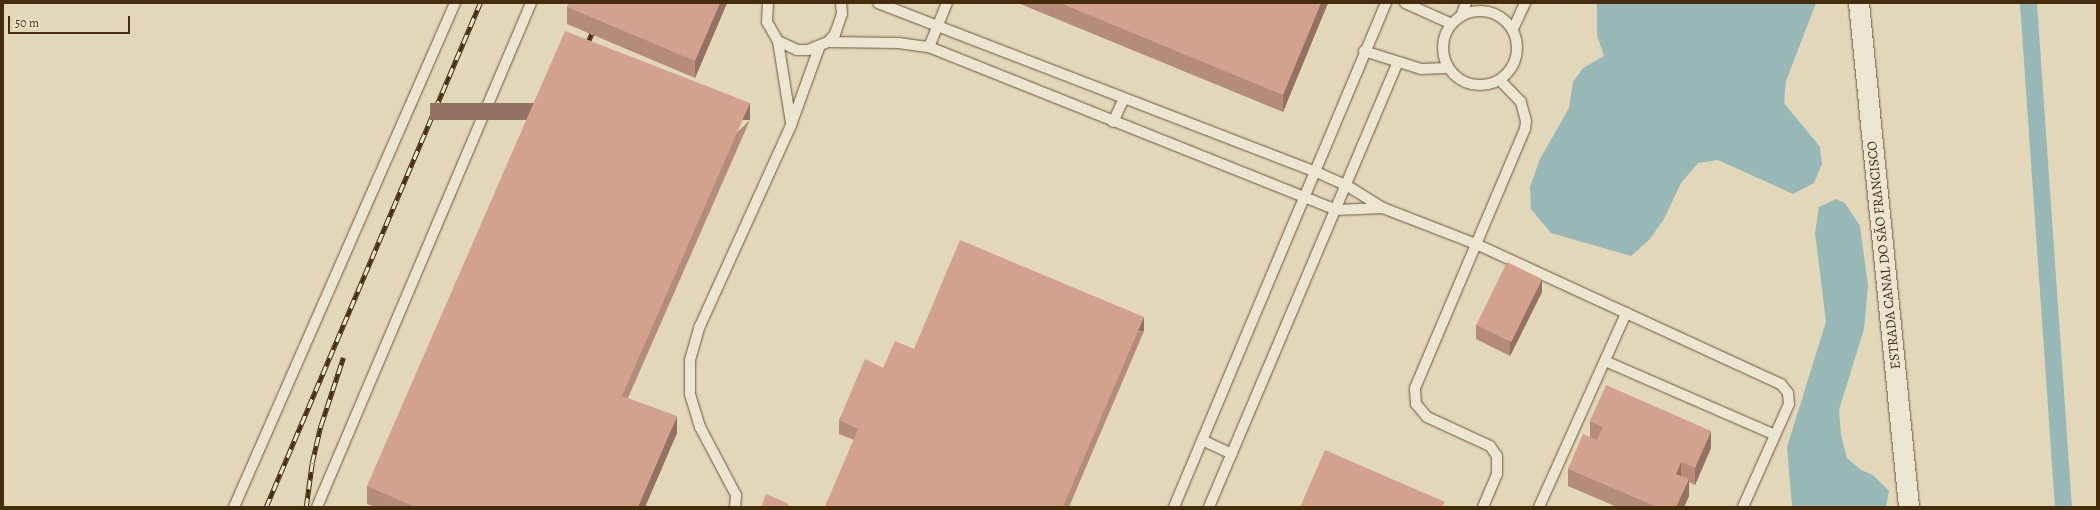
<!DOCTYPE html>
<meta charset="utf-8">
<style>
body{margin:0}
#map{position:relative;width:2100px;height:510px;overflow:hidden;background:#e2d7b9;font-family:Alegreya,serif}
div>[style]{position:absolute}
[style*='--x']{left:calc(var(--x)*1px);top:calc(var(--y)*1px);width:calc(var(--w)*1px);rotate:calc(var(--a)*1deg)}
.water>*{inset:0;background:#97b8b7}
.canal>*{height:17px;margin:-8.5px;padding:0 8.5px;transform-origin:8.5px;border-radius:8.5px;background:#97b8b7}
.roads{filter:drop-shadow(0 0 1px #6c5737) drop-shadow(0 0 1px #6c5737)}
.service>*{height:10px;margin:-5px;padding:0 5px;transform-origin:5px;border-radius:5px;background:#ece5d2}
.service>.ring{margin:-5px;padding:0;box-sizing:content-box;background:none;border:10px solid #ece5d2;border-radius:50%}
.minor>*{height:20px;margin:-10px;padding:0 10px;transform-origin:10px;border-radius:10px;background:#ece5d2}
.rail>*{height:4.5px;margin-top:-2.25px;transform-origin:0;background:repeating-linear-gradient(90deg,#ece5d2 0 9px,#452c0c 0 18px);box-sizing:border-box;border-block:1px solid #452c0c}
.wall>*{inset:0;background:#b58b7b}
.shaded-wall>*{inset:0;background:#937164;transform-origin:0 0}
.building>*{inset:0;background:#d2a28f;transform-origin:0 0}
span{translate:-50% -50%;white-space:nowrap;text-align:center;line-height:1.15;-webkit-text-stroke:4px #ece5d2;paint-order:stroke}
.street-label{font-size:14px;color:#452c0c}
.frame{position:absolute;inset:0;border:4px solid #452c0c;pointer-events:none}
.scale{position:absolute;left:8px;top:16px;width:122px;height:18px;box-sizing:border-box;border:2px solid #452c0c;border-top:0;padding-left:5px;font-size:12px;line-height:14px;white-space:nowrap;color:#452c0c;-webkit-text-stroke:3px #ece5d2;paint-order:stroke}
</style>
<div id="map">
<div class="water">
<i style="clip-path:polygon(1597px 3px,1816px 3px,1786px 81px,1784px 103px,1820px 147px,1822px 164px,1814px 183px,1793px 194px,1718px 160px,1698px 163px,1681px 183px,1664px 219px,1649px 240px,1631px 256px,1551px 233px,1531px 209px,1530px 187px,1540px 159px,1569px 108px,1573px 82px,1583px 68px,1604px 56px,1597px 35px)"></i>
<i style="clip-path:polygon(1836px 199px,1845px 203px,1860px 226px,1868px 285px,1864px 329px,1839px 410px,1841px 435px,1847px 458px,1861px 470px,1873px 475px,1889px 491px,1886px 507px,1792px 506px,1787px 447px,1826px 322px,1815px 233px,1819px 207px)"></i>
</div>
<div class="canal">
<i style="--x:2028;--y:3;--w:505;--a:86.03"></i>
</div>
<div class="roads">
<div class="service">
<i style="--x:768;--y:3;--w:19;--a:93"></i>
<i style="--x:767;--y:22;--w:22;--a:60"></i>
<i style="--x:778;--y:41;--w:21;--a:25"></i>
<i style="--x:797;--y:50;--w:11;--a:0"></i>
<i style="--x:808;--y:50;--w:22;--a:-22"></i>
<i style="--x:828;--y:42;--w:11;--a:-49"></i>
<i style="--x:835;--y:34;--w:21;--a:-71"></i>
<i style="--x:842;--y:14;--w:11;--a:-95"></i>
<i style="--x:878;--y:3;--w:467;--a:21.1"></i>
<i style="--x:1314;--y:171;--w:35;--a:24"></i>
<i style="--x:1346;--y:185;--w:44;--a:31.9"></i>
<i style="--x:1383;--y:208;--w:100;--a:21.2"></i>
<i style="--x:1476;--y:244;--w:336;--a:24.7"></i>
<i style="--x:1781;--y:384;--w:11;--a:52"></i>
<i style="--x:1788;--y:393;--w:11;--a:85"></i>
<i style="--x:1789;--y:404;--w:113;--a:114.1"></i>
<i style="--x:1405;--y:3;--w:51;--a:24.1"></i>
<i class="ring" style="left:1443px;top:11px;width:64px;height:64px"></i>
<i style="--x:1461;--y:16;--w:14;--a:-69"></i>
<i style="--x:1513;--y:29;--w:29;--a:-65"></i>
<i style="--x:778;--y:41;--w:83;--a:81"></i>
<i style="--x:828;--y:42;--w:71;--a:0.8"></i>
<i style="--x:899;--y:43;--w:30;--a:8"></i>
<i style="--x:929;--y:47;--w:438;--a:21.8"></i>
<i style="--x:1336;--y:210;--w:47;--a:-2.4"></i>
<i style="--x:929;--y:47;--w:48;--a:-67.8"></i>
<i style="--x:1364;--y:51;--w:60;--a:17.5"></i>
<i style="--x:1421;--y:69;--w:27;--a:-2"></i>
<i style="--x:1113;--y:122;--w:26;--a:-65"></i>
<i style="--x:1605;--y:361;--w:185;--a:23.5"></i>
<i style="--x:1202;--y:440;--w:33;--a:25"></i>
<i style="--x:234;--y:507;--w:550;--a:-66.32"></i>
<i style="--x:317;--y:507;--w:548;--a:-66.99"></i>
<i style="--x:735;--y:507;--w:12;--a:-85"></i>
<i style="--x:736;--y:495;--w:77;--a:-117.9"></i>
<i style="--x:700;--y:427;--w:34;--a:-107"></i>
<i style="--x:690;--y:394;--w:34;--a:-90"></i>
<i style="--x:690;--y:360;--w:35;--a:-74"></i>
<i style="--x:700;--y:326;--w:221;--a:-65.6"></i>
<i style="--x:791;--y:125;--w:82;--a:-70"></i>
<i style="--x:1174;--y:507;--w:547;--a:-67.19"></i>
<i style="--x:1209;--y:507;--w:481;--a:-67"></i>
<i style="--x:1483;--y:507;--w:36;--a:-67"></i>
<i style="--x:1497;--y:474;--w:18;--a:-90"></i>
<i style="--x:1497;--y:456;--w:12;--a:-125"></i>
<i style="--x:1490;--y:446;--w:69;--a:-155.3"></i>
<i style="--x:1427;--y:417;--w:17;--a:-130"></i>
<i style="--x:1416;--y:404;--w:16;--a:-94"></i>
<i style="--x:1415;--y:388;--w:281;--a:-67"></i>
<i style="--x:1525;--y:129;--w:8;--a:-83"></i>
<i style="--x:1526;--y:121;--w:20;--a:-105"></i>
<i style="--x:1521;--y:102;--w:30;--a:-134"></i>
<i style="--x:1539;--y:507;--w:213;--a:-65.8"></i>
</div>
<div class="minor">
<i style="--x:1859;--y:3;--w:506;--a:84.33"></i>
</div>
</div>
<div class="rail">
<i style="--x:584;--y:51;--w:52;--a:-66.4"></i>
<i style="--x:266;--y:507;--w:548;--a:-66.99"></i>
<i style="--x:306;--y:507;--w:44;--a:-82.2"></i>
<i style="--x:312;--y:463;--w:39;--a:-77"></i>
<i style="--x:321;--y:425;--w:71;--a:-71.8"></i>
</div>
<div class="wall">
<i style="clip-path:polygon(727px 3px,695px 78px,567px 24px,567px 7px)"></i>
<i style="clip-path:polygon(1018px 3px,1328px 3px,1283px 112px)"></i>
<i style="clip-path:polygon(750px 120px,628px 398px,677px 433px,645px 507px,375px 507px,367px 504px,367px 486px)"></i>
<i style="clip-path:polygon(1542px 292px,1510px 356px,1476px 339px,1476px 325px)"></i>
<i style="clip-path:polygon(1144px 331px,1069px 507px,825px 507px,854px 440px,839px 434px,839px 420px,883px 368px,914px 349px)"></i>
<i style="clip-path:polygon(1590px 421px,1711px 448px,1695px 485px,1689px 482px,1689px 496px,1684px 507px,1617px 507px,1568px 486px,1568px 469px,1590px 437px)"></i>
</div>
<div class="shaded-wall">
<i style="clip-path:polygon(720px 3px,727px 3px,695px 78px,695px 61px)"></i>
<i style="clip-path:polygon(1321px 3px,1328px 3px,1283px 112px,1283px 95px)"></i>
<i style="left:750px;top:103px;width:17px;height:320px;rotate:90deg"></i>
<i style="clip-path:polygon(1542px 279px,1542px 292px,1510px 356px,1510px 342px)"></i>
<i style="left:1144px;top:317px;width:14px;height:207px;rotate:90deg"></i>
<i style="clip-path:polygon(677px 416px,677px 433px,645px 507px,638px 507px)"></i>
<i style="clip-path:polygon(1711px 431px,1711px 448px,1695px 485px,1695px 468px)"></i>
<i style="clip-path:polygon(1681px 462px,1681px 479px,1676px 474px)"></i>
<i style="clip-path:polygon(1689px 479px,1689px 496px,1684px 507px,1676px 507px)"></i>
</div>
<div class="building">
<i style="clip-path:polygon(569px 3px,720px 3px,695px 61px,567px 7px)"></i>
<i style="clip-path:polygon(1060px 3px,1321px 3px,1283px 95px)"></i>
<i style="clip-path:polygon(565px 31px,750px 103px,622px 396px,677px 416px,638px 507px,415px 507px,367px 486px)"></i>
<i style="clip-path:polygon(960px 240px,1144px 317px,1063px 507px,825px 507px,858px 429px,839px 420px,865px 359px,883px 368px,895px 341px,914px 349px)"></i>
<i style="left:1507px;top:262px;width:39px;height:70px;rotate:26deg"></i>
<i style="clip-path:polygon(1606px 385px,1711px 431px,1695px 468px,1681px 462px,1676px 474px,1689px 479px,1676px 507px,1657px 507px,1568px 469px,1583px 434px,1597px 440px,1603px 427px,1590px 421px)"></i>
<i style="clip-path:polygon(1325px 450px,1445px 502px,1442px 507px,1300px 507px)"></i>
<i style="clip-path:polygon(766px 494px,789px 504px,787px 507px,761px 507px)"></i>
</div>
<div class="street-label">
<span style="left:1884px;top:255px;rotate:-96deg">ESTRADA CANAL DO SÃO FRANCISCO</span>
</div>
<div class="frame"></div>
<div class="scale">50 m</div>
</div>
